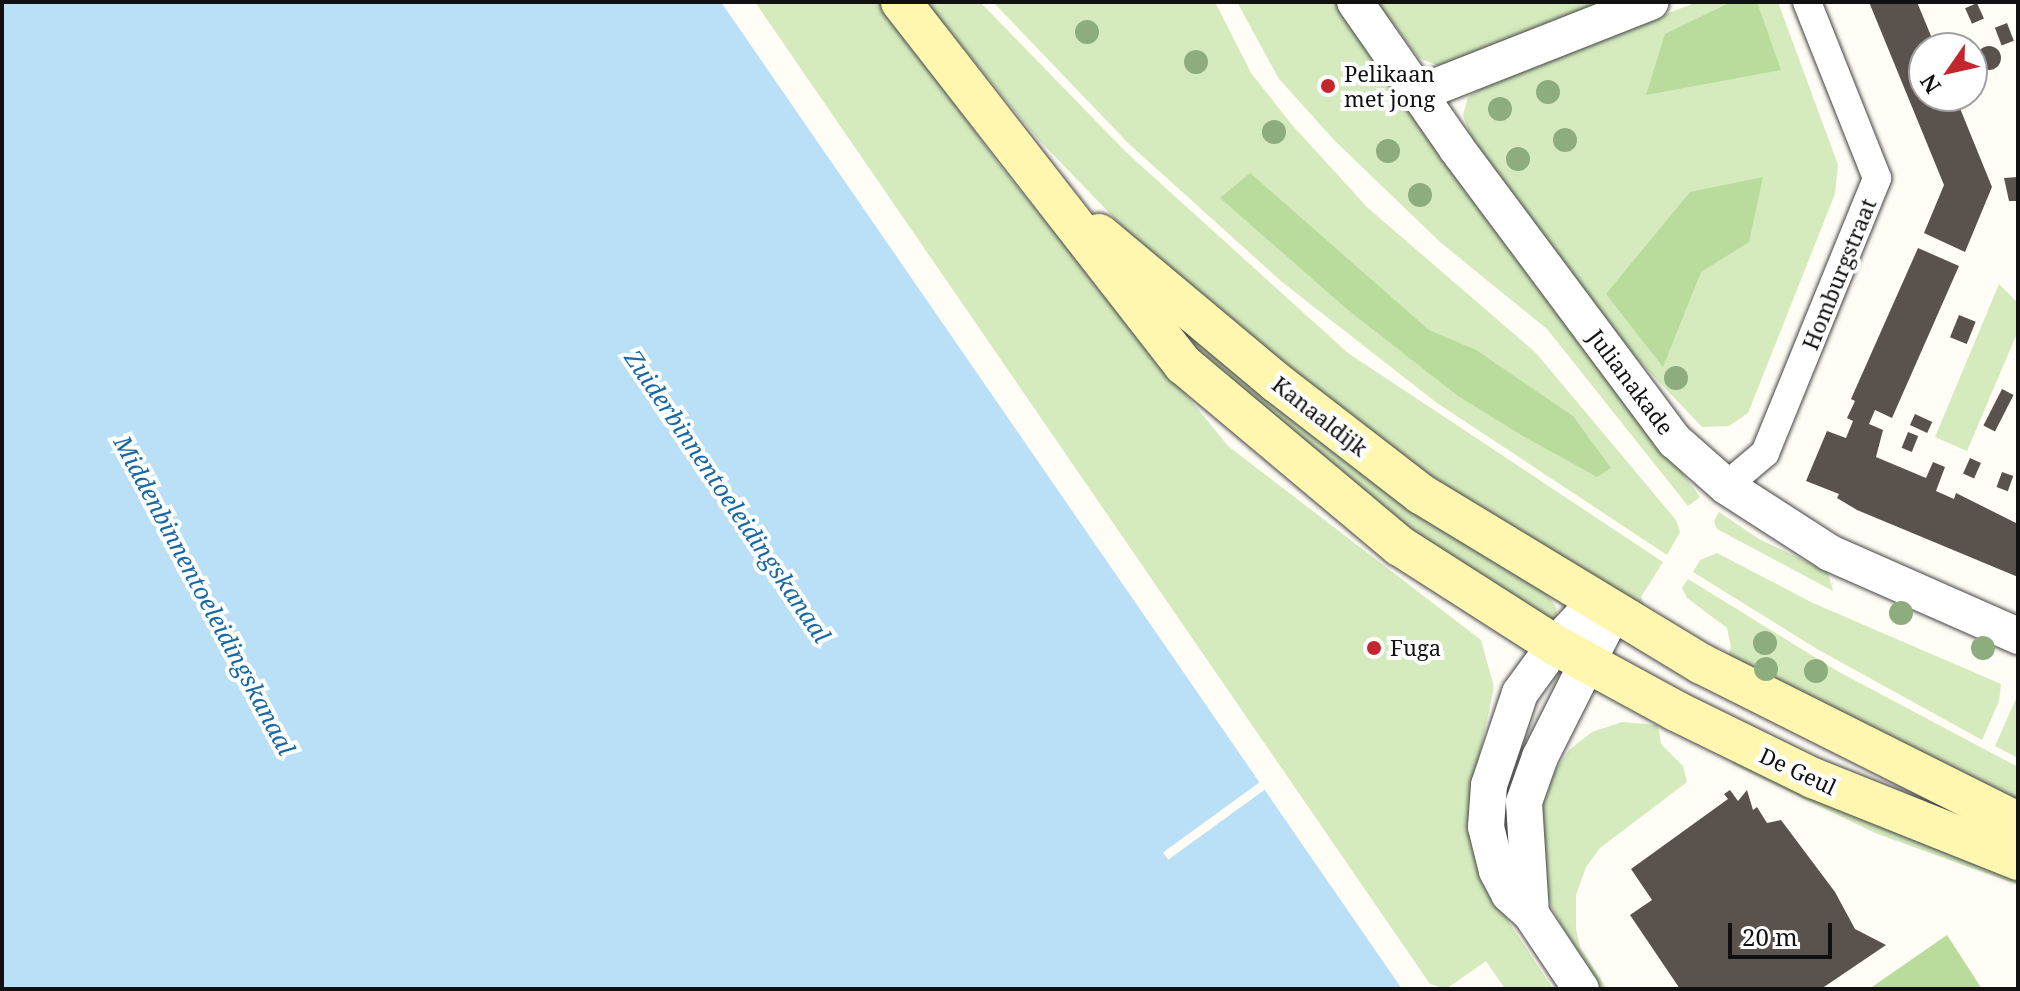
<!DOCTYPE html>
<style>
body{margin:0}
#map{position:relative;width:2020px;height:991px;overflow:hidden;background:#fffdf5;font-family:"Noto Serif",serif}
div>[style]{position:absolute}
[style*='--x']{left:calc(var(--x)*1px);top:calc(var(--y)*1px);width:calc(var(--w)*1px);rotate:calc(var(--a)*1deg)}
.green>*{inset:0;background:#d5ebbd}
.forest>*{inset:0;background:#b9dc9c}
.water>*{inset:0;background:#b9e0f7}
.pier>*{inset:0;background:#fffdf5;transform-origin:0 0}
.building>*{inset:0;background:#5a524d;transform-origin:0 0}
.round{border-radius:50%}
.roads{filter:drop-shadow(0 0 2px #444) drop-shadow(0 0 2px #444)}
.minor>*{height:28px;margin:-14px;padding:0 14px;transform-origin:14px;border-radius:14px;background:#fff}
.tertiary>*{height:36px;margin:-18px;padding:0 18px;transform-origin:18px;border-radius:18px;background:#fff}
.secondary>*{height:40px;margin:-20px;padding:0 20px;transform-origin:20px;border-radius:20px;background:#fff6b0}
.trees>*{width:24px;height:24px;margin:-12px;border-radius:50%;background:#8dad7f}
.dots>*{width:22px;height:22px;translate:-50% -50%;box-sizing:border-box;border:4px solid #fff;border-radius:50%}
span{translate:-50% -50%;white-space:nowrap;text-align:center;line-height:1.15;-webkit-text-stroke:8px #fff;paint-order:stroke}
.poi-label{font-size:22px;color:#111}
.left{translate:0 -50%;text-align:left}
.street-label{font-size:22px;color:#111}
.water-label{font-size:24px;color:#1768a6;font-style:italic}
.frame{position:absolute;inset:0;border:4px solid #111;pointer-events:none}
.north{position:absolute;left:1908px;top:32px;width:80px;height:80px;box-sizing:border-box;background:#fff;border:2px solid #a0a0a0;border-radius:50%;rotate:236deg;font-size:22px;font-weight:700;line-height:32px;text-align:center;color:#111}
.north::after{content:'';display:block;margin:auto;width:28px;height:36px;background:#c4262e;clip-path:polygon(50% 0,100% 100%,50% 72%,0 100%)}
.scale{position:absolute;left:1728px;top:923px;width:104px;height:36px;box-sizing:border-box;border:4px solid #111;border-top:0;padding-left:10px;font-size:24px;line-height:28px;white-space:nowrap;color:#111;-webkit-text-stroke:6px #fff;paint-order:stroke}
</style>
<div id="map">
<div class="green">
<i style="clip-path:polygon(755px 2px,879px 2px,1002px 168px,1228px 446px,1481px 640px,1494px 687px,1475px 777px,1488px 890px,1553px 989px,1505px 989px,1486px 961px,1446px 989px,1430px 984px)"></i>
<i style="clip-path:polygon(926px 2px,980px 2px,1127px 153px,1348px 353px,1663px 562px,1641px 597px,1645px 607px,1477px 516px,1181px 287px,1035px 136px)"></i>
<i style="clip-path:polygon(993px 2px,1215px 2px,1251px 73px,1293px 126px,1368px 208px,1536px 353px,1676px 520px,1680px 532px,1667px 555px,1437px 403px,1282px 282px,1128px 143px)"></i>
<i style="clip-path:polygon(1237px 2px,1337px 2px,1700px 497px,1688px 506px,1547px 329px,1440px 242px,1335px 141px,1279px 79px)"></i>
<i style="clip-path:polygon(1377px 2px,1608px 2px,1439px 66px,1419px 58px)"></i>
<i style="clip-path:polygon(1697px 2px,1778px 2px,1838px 165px,1835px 194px,1748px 413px,1729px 426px,1702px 427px,1600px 320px,1470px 135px,1463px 115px,1468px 97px,1491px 82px)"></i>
<i style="clip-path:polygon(1999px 284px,2018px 303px,2018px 331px,1967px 451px,1935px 437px)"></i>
<i style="clip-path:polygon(1185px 330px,1544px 590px,1556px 607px,1559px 626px,1471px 578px,1236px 393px,1183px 335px)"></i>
<i style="clip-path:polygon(1719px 512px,1759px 539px,1828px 572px,1833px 591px,1717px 529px,1714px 521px)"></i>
<i style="clip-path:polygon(1717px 553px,1813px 603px,2001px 684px,1999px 701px,1982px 740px,1817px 649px,1693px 572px,1700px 560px)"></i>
<i style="clip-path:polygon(1688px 579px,1839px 672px,2018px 767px,2018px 811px,1725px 663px,1731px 647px,1727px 628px,1687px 598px,1682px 588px)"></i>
<i style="clip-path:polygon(2018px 694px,2018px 758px,1995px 746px)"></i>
<i style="clip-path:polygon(1622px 722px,1658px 725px,1661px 744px,1683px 766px,1687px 782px,1600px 848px,1586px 867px,1576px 895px,1576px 929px,1580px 947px,1607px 989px,1599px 989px,1553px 910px,1545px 887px,1538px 821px,1553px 774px,1569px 750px,1592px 732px)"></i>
<i style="clip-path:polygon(1737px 756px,2018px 872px,2018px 885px,1875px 833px,1732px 764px)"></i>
</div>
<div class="forest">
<i style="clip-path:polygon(1731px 2px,1757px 2px,1781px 70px,1646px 95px,1665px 34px)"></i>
<i style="clip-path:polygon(1250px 173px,1429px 330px,1476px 350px,1573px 416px,1611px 468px,1597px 477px,1523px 436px,1458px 396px,1348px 310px,1220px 198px)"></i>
<i style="clip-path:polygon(1763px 177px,1749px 242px,1701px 272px,1663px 367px,1606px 294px,1690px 192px)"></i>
<i style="clip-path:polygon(1947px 935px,1982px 989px,1869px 989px)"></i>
</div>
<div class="water">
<i style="clip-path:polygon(2px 2px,721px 2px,1402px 989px,2px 989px)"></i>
</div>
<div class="pier">
<i style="left:1260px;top:782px;width:9px;height:120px;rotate:54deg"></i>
</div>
<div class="building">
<i style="clip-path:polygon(1869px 2px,1917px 2px,1936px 48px,1924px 48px,1924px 96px,1955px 96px,1992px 187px,1965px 252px,1924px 233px,1944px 185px)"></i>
<i style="left:1977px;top:3px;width:17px;height:13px;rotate:66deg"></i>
<i style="left:2007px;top:23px;width:19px;height:13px;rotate:69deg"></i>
<i class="round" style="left:1977px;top:46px;width:24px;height:24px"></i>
<i style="clip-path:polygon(2018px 177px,2018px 201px,2009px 201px,2004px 178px)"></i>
<i style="clip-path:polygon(1918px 248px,1959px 266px,1892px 418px,1875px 410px,1869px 424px,1883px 430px,1876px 457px,1926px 478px,1933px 462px,1945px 467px,1936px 491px,1954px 499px,1956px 493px,2018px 524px,2018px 577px,1857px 510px,1837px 498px,1839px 494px,1806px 481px,1827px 431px,1846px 438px,1853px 421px,1847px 418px,1855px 401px,1851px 399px)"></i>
<i style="left:1959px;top:315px;width:18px;height:24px;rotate:22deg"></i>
<i style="left:2002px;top:389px;width:13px;height:41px;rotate:27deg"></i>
<i style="left:1915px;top:414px;width:19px;height:12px;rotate:25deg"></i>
<i style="left:1908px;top:432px;width:11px;height:17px;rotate:22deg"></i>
<i style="left:1970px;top:458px;width:12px;height:17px;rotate:24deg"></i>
<i style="left:2002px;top:472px;width:12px;height:16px;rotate:20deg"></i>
<i style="clip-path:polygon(1730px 790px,1738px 801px,1747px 790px,1753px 810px,1757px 807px,1767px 823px,1781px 820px,1835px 892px,1855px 929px,1886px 945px,1821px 989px,1680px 989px,1630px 915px,1652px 900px,1631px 869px,1728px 799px,1724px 794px)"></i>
</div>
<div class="roads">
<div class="minor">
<i style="--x:1726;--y:486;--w:51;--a:-40.2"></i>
<i style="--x:1765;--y:453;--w:297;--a:-67.8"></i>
<i style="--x:1877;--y:178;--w:189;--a:-111.7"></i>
</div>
<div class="tertiary">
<i style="--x:1355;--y:2;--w:179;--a:55.2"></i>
<i style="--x:1457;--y:149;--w:364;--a:53.3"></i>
<i style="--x:1675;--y:441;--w:68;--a:41.4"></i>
<i style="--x:1726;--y:486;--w:124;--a:32.8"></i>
<i style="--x:1830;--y:553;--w:206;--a:23.8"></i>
<i style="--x:1417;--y:94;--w:251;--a:-21.5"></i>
<i style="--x:1531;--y:914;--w:112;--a:-93.6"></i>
<i style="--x:1524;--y:802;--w:48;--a:-70.4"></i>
<i style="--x:1540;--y:757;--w:144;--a:-63.3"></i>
<i style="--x:1605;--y:628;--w:24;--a:-102"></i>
<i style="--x:1600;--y:605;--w:17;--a:152"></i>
<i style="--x:1585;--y:613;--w:44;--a:133.2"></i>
<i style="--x:1555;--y:645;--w:59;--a:126.1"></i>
<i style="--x:1520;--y:693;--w:97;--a:108.6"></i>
<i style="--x:1489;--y:785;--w:42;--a:94.1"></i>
<i style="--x:1486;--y:827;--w:45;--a:76"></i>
<i style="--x:1497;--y:871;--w:26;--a:62"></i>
<i style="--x:1509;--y:894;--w:30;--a:42"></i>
<i style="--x:1531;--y:914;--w:90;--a:56.3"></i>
</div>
<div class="secondary">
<i style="--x:901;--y:2;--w:460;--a:52.1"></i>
<i style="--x:1184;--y:365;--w:282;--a:40"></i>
<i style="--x:1400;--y:546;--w:184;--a:32.6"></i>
<i style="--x:1555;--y:645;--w:138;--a:28.6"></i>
<i style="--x:1676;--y:711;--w:153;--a:26.1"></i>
<i style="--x:1813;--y:778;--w:221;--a:21.8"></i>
<i style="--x:1099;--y:234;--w:231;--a:39.9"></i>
<i style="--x:1276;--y:382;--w:183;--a:37.7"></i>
<i style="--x:1421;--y:494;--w:328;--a:31.2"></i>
<i style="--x:1702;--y:664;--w:353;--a:26.6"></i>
</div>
</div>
<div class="trees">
<i style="left:1087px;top:32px"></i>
<i style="left:1196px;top:62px"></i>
<i style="left:1548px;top:92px"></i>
<i style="left:1500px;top:109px"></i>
<i style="left:1274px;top:132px"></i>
<i style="left:1565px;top:140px"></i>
<i style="left:1388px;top:151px"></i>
<i style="left:1518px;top:159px"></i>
<i style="left:1420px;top:195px"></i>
<i style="left:1676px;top:378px"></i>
<i style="left:1901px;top:613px"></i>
<i style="left:1765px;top:643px"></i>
<i style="left:1983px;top:648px"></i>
<i style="left:1766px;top:669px"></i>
<i style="left:1816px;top:671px"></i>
</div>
<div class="dots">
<i style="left:1328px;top:86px;background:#c4262e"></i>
<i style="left:1374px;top:648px;background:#c4262e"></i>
</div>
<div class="poi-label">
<span class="left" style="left:1344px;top:86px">Pelikaan<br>met jong</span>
<span class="left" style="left:1390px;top:648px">Fuga</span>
</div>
<div class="street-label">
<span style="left:1839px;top:274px;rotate:-68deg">Homburgstraat</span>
<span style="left:1631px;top:382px;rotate:53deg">Julianakade</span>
<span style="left:1320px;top:416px;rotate:38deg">Kanaaldijk</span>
<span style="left:1798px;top:771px;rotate:25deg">De Geul</span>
</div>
<div class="water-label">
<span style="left:728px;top:496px;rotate:56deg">Zuiderbinnentoeleidingskanaal</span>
<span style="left:205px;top:595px;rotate:62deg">Middenbinnentoeleidingskanaal</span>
</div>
<div class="frame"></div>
<div class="north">N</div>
<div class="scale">20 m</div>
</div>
